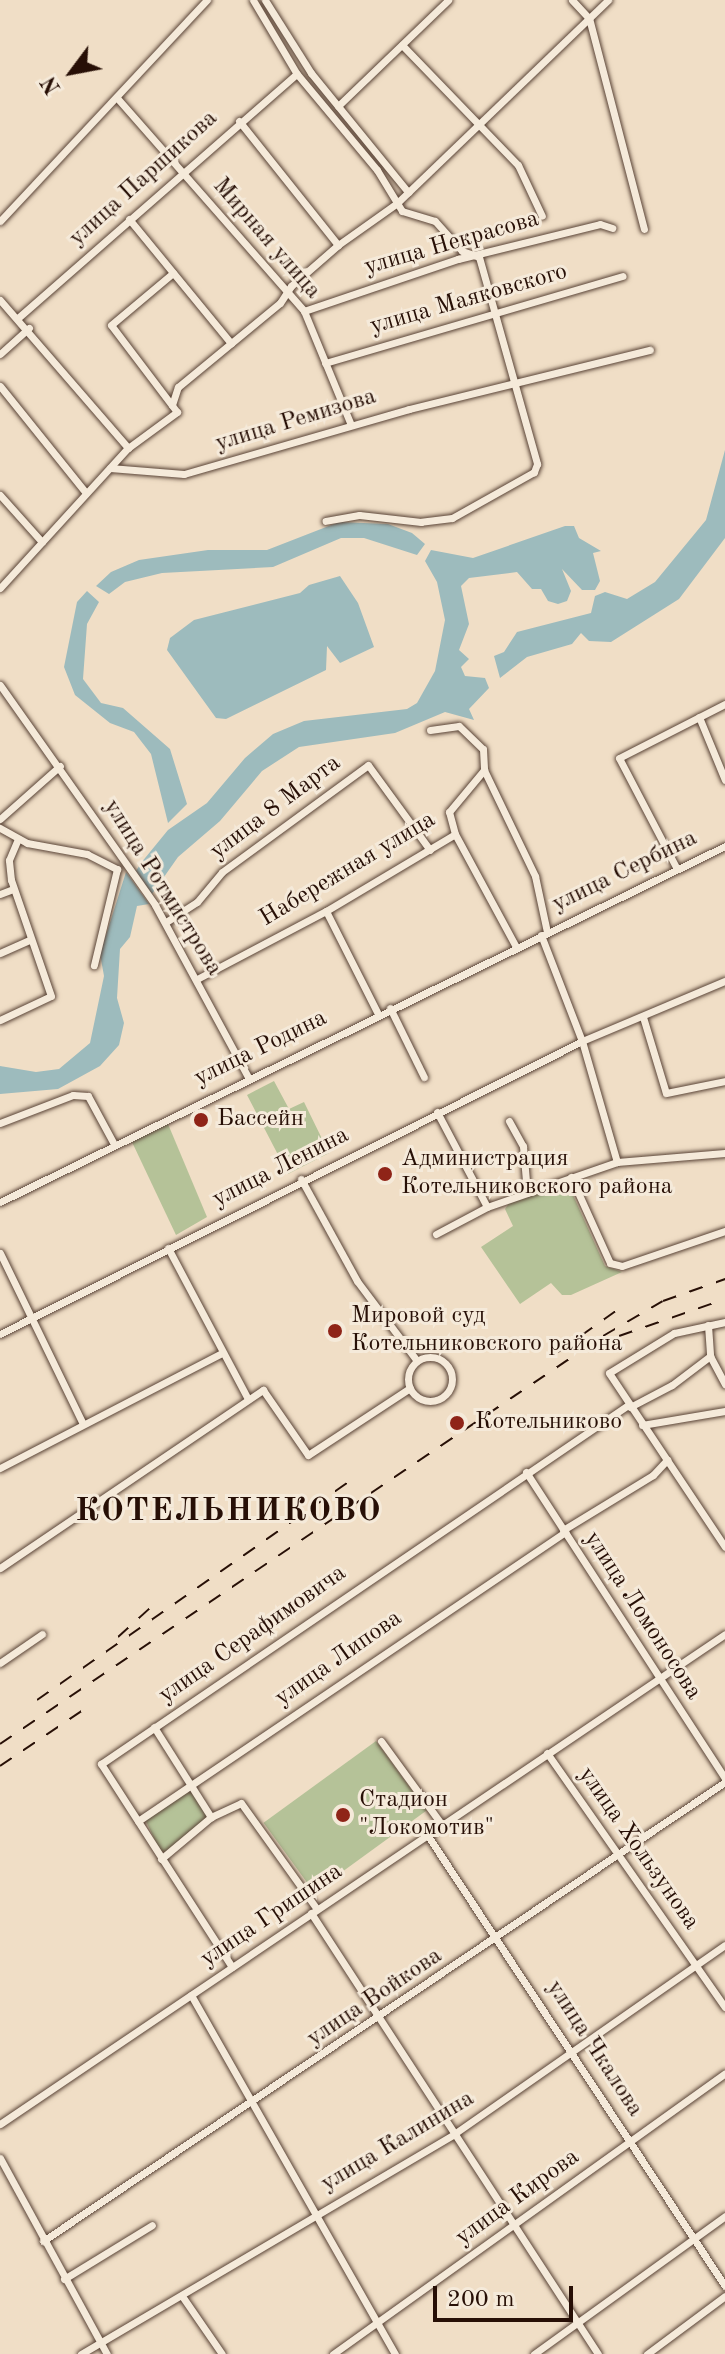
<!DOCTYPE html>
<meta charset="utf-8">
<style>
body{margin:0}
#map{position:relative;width:725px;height:2354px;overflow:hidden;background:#f0dec6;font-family:"Old Standard TT",serif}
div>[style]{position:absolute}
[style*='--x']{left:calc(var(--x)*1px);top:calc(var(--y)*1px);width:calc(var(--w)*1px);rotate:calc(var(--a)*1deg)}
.green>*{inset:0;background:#b5c298;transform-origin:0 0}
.water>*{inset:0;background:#9dbbbd}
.roads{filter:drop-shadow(0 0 2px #594336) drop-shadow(0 0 2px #594336)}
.minor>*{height:7px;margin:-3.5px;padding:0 3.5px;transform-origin:3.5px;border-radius:3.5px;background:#f5eada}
.minor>.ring{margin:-3.5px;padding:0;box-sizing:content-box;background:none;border:7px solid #f5eada;border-radius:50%}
.rail>*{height:2px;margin-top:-1px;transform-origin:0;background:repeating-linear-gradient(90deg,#270f06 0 14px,transparent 0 28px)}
.dots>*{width:22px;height:22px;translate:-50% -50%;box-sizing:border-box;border:4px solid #f5eada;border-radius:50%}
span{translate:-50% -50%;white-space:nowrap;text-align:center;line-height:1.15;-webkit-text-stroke:6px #f5eada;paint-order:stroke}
.street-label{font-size:24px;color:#270f06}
.poi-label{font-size:24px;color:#270f06}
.left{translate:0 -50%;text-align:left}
.district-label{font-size:32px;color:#270f06;font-weight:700;letter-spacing:2px}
.north{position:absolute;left:32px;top:32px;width:80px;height:80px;-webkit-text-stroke:6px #f5eada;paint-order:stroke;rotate:238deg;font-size:22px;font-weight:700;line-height:32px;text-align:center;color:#270f06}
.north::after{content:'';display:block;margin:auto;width:28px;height:36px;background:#270f06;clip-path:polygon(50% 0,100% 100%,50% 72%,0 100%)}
.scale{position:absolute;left:433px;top:2286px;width:140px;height:36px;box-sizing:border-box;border:4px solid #270f06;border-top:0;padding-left:10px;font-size:24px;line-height:28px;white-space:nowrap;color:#270f06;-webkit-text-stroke:6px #f5eada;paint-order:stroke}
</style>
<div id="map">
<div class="green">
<i style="clip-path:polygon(274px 1081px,289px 1109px,304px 1102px,329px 1153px,288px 1174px,247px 1095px)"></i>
<i style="clip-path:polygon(168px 1124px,207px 1217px,176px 1235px,132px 1142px)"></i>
<i style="clip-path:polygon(568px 1184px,605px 1266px,622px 1272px,571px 1295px,562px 1295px,551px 1283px,520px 1304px,481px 1247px,513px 1226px,505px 1209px,509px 1203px)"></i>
<i style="left:376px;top:1741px;width:86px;height:139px;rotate:54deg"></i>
<i style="clip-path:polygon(192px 1787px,208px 1817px,166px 1852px,160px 1851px,145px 1819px)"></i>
</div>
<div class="water">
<i style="clip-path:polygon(725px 450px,725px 538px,679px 599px,611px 642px,589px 641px,581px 633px,572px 644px,527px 657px,500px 678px,494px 656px,504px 652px,517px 632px,591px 613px,595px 596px,605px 592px,627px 599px,655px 582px,706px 520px)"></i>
<i style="clip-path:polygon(339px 522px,388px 524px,412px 533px,425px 544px,417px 555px,364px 538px,341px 538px,273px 567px,162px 573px,125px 582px,109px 594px,96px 586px,111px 572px,139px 560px,208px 550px,267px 550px)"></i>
<i style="clip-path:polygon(565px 526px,574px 526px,579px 538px,601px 551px,593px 553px,600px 581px,595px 590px,582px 590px,562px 569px,571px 591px,567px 601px,558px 604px,548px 601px,541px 589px,532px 589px,517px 572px,469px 578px,461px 586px,469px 624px,459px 650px,469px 659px,461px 667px,465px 676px,485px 678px,489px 688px,469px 709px,474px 720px,445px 712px,395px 733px,299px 747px,262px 771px,220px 821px,178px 857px,152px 894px,136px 871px,141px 863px,168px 830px,207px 803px,245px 758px,273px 734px,304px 721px,407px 709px,417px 703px,435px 671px,445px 620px,437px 582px,425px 561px,431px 550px,473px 558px)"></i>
<i style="clip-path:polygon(340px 576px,358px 603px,374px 647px,340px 663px,327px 646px,326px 670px,226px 719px,216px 718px,167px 650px,170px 638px,194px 620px,300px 593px,309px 585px)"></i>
<i style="clip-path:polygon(87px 591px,99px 602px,87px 624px,83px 679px,101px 703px,123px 708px,170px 749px,187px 804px,168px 823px,151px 754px,134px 732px,110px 723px,75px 695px,64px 667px,77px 602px)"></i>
<i style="clip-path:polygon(126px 872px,149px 904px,137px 906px,130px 937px,120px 949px,117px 998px,124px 1023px,119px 1045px,100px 1066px,58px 1089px,0 1094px,0 1066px,36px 1072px,59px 1069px,90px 1043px,104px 976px,100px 954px)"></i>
</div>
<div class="roads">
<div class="minor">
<i style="--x:253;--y:0;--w:86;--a:59.3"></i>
<i style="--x:297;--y:74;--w:125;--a:50.2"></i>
<i style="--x:377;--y:170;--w:48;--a:58.6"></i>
<i style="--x:402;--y:211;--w:34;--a:17"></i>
<i style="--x:435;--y:221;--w:40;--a:48"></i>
<i style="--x:462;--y:251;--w:18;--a:19"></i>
<i style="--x:479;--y:257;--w:215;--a:74.3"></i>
<i style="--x:537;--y:464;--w:9;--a:111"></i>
<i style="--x:534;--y:472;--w:94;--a:150.7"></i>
<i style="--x:452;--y:518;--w:31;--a:173"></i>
<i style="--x:421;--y:522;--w:62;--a:-173.6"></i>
<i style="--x:359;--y:515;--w:34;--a:170"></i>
<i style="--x:265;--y:0;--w:86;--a:57.8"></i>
<i style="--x:311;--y:73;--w:154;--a:50.8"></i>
<i style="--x:572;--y:0;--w:25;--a:47"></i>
<i style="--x:589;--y:18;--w:218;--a:75.4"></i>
<i style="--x:402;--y:45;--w:167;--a:46"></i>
<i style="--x:518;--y:165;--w:56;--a:64.8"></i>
<i style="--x:118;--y:99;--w:282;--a:48.7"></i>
<i style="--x:304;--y:311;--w:123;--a:67.6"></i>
<i style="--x:338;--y:106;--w:153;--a:-43.9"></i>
<i style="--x:239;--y:121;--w:159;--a:51.4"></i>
<i style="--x:129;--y:219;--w:161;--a:50.6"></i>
<i style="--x:0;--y:221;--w:303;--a:-46.9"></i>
<i style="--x:0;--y:300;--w:196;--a:49.1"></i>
<i style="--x:304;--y:311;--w:163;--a:-18.7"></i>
<i style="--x:458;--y:259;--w:146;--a:-13.8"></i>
<i style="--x:600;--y:224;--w:13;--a:18"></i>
<i style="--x:19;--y:317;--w:369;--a:-41.2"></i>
<i style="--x:0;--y:354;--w:39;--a:-42"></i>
<i style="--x:325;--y:363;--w:310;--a:-16.3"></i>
<i style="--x:0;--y:386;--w:137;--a:51.2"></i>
<i style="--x:172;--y:405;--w:19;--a:-72"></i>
<i style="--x:178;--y:387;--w:132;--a:-39.5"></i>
<i style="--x:280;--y:303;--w:20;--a:-57"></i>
<i style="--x:291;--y:286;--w:62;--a:-41.1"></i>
<i style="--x:338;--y:245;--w:72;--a:-35.4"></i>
<i style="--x:397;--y:203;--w:293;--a:-43.9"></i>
<i style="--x:110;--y:468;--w:74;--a:4.6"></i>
<i style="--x:184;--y:474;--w:234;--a:-16.1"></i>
<i style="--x:409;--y:409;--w:248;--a:-13.8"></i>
<i style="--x:0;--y:495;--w:63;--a:48.2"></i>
<i style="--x:0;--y:588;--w:190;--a:-47.6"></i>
<i style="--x:128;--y:448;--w:61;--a:-36.3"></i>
<i style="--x:177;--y:412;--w:109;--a:-127.2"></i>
<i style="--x:111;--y:325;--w:81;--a:-40"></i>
<i style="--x:0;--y:685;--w:269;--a:54.8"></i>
<i style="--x:155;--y:905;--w:196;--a:61.6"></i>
<i style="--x:699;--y:717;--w:68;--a:67.6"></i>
<i style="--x:430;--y:730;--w:29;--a:-8"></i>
<i style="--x:459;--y:726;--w:33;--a:44"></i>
<i style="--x:483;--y:749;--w:21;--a:87"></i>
<i style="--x:484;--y:770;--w:118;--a:64.3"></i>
<i style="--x:535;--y:876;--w:57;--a:77.9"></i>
<i style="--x:0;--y:819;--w:80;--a:-41.5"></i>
<i style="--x:0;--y:828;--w:31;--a:29"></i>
<i style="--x:27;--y:843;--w:61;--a:10.4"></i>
<i style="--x:87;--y:854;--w:34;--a:27"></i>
<i style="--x:117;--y:869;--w:99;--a:103.5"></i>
<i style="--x:455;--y:834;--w:128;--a:61.6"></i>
<i style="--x:677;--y:869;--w:125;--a:-117.6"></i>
<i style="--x:619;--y:758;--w:119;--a:-27"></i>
<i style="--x:0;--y:894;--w:14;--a:-21"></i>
<i style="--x:326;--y:911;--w:115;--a:63.2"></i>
<i style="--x:166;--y:922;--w:37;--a:-33"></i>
<i style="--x:197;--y:902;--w:39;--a:-50"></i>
<i style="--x:222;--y:872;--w:181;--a:-36.2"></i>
<i style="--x:368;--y:765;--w:105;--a:53.9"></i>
<i style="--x:541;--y:935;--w:114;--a:68.9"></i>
<i style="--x:582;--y:1041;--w:126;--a:73.9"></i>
<i style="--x:0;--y:953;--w:32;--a:-24"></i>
<i style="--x:197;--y:979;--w:146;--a:-27.8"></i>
<i style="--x:326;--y:911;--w:150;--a:-30.8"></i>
<i style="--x:455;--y:834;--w:23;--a:-105"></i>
<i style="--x:449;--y:812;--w:55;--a:-50.2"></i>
<i style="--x:390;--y:1008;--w:77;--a:63.8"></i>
<i style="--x:643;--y:1017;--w:79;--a:73.2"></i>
<i style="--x:666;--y:1093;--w:60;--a:-11.5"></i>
<i style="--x:0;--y:1020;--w:56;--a:-25.2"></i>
<i style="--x:51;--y:996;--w:123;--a:-109"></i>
<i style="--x:11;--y:880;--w:20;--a:-96"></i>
<i style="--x:9;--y:860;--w:23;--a:-67"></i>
<i style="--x:437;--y:1112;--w:107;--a:62.2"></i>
<i style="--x:509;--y:1121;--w:29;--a:61"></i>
<i style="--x:523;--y:1146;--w:47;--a:85.1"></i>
<i style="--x:0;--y:1123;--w:78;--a:-21"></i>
<i style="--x:73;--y:1095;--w:15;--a:4"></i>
<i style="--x:88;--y:1096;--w:55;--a:61.6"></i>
<i style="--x:571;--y:1177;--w:94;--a:65.6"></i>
<i style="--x:610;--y:1263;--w:12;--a:14"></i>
<i style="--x:622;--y:1266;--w:109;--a:-18.8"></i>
<i style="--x:301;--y:1179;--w:116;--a:61.2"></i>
<i style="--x:357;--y:1281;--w:100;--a:53.1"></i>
<i style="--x:0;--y:1202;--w:808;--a:-26.15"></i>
<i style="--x:436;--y:1234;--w:58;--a:-27.9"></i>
<i style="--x:487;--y:1207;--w:138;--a:-19.1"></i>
<i style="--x:617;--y:1162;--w:108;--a:-4.8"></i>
<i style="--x:168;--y:1248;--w:171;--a:62.1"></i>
<i style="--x:0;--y:1253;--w:190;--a:64.1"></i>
<i style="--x:725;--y:1322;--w:52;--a:167.8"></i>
<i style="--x:674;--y:1333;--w:76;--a:148.4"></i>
<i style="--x:609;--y:1373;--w:209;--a:56.3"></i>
<i style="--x:708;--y:1325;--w:31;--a:86"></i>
<i style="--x:710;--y:1356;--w:32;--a:62"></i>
<i style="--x:0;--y:1334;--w:652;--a:-26.72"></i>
<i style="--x:582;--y:1041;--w:155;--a:-22.8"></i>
<i class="ring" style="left:408px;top:1357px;width:37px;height:37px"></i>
<i style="--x:630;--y:1407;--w:47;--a:-27.6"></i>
<i style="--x:672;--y:1385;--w:48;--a:-37.3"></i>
<i style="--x:642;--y:1425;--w:84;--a:-9.6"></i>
<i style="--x:0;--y:1468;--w:248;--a:-27.4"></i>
<i style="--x:526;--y:1472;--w:366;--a:57"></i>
<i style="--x:563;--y:1530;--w:105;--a:-31.4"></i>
<i style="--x:653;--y:1475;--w:21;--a:-47"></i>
<i style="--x:0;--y:1568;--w:318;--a:-34.1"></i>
<i style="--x:263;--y:1390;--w:79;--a:55.3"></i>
<i style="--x:308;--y:1455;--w:122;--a:-33.3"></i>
<i style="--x:0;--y:1663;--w:51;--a:-34.6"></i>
<i style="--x:154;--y:1727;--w:107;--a:57.7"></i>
<i style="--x:381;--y:1741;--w:104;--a:54"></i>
<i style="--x:547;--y:1753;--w:310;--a:55"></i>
<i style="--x:138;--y:1821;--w:516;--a:-34.09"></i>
<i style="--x:428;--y:1836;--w:539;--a:56.58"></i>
<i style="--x:161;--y:1859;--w:65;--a:-40"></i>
<i style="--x:211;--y:1817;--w:33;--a:-25"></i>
<i style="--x:241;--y:1803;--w:130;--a:54.4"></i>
<i style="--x:311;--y:1913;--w:526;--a:56.94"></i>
<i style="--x:232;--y:1967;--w:242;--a:-122.8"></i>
<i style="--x:101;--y:1764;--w:638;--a:-34.26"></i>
<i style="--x:191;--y:1995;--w:413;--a:60.4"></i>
<i style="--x:0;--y:2124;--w:875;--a:-34.05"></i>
<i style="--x:0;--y:2158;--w:223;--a:61.4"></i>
<i style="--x:43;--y:2241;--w:822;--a:-33.94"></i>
<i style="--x:64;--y:2279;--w:103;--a:-31.5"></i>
<i style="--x:182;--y:2296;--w:70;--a:55.4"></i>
<i style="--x:81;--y:2354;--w:433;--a:-30.5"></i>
<i style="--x:454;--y:2134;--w:330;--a:-34.9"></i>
<i style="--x:333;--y:2354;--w:482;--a:-35.6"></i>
<i style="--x:534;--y:2354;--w:236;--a:-35.8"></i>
<i style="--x:647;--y:2354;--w:97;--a:-36.6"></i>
</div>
</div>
<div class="rail">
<i style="--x:619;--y:1336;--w:112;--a:-19.2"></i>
<i style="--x:558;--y:1352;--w:76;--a:-35.4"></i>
<i style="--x:118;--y:1637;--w:43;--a:-42.2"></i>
<i style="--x:37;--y:1700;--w:391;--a:-35"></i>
<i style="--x:0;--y:1744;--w:728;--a:-34.08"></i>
<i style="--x:603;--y:1336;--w:69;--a:-30.3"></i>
<i style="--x:663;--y:1301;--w:66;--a:-19.5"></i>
<i style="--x:0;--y:1766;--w:104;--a:-34"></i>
</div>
<div class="dots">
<i style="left:201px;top:1120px;background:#8f2418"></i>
<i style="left:385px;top:1174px;background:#8f2418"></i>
<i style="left:335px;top:1331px;background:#8f2418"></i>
<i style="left:457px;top:1423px;background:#8f2418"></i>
<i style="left:343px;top:1815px;background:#8f2418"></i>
</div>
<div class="street-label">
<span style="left:144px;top:179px;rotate:-42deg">улица Паршикова</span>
<span style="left:266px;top:239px;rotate:49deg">Мирная улица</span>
<span style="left:452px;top:244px;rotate:-16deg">улица Некрасова</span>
<span style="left:469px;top:300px;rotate:-16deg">улица Маяковского</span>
<span style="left:296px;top:421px;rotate:-17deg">улица Ремизова</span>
<span style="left:276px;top:808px;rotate:-37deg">улица 8 Марта</span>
<span style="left:348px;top:870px;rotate:-31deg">Набережная улица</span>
<span style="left:625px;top:872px;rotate:-26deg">улица Сербина</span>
<span style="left:162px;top:888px;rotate:58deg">улица Ротмистрова</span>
<span style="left:261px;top:1049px;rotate:-26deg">улица Родина</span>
<span style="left:281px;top:1168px;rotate:-27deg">улица Ленина</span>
<span style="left:642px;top:1616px;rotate:57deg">улица Ломоносова</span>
<span style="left:253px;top:1635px;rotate:-35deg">улица Серафимовича</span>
<span style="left:339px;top:1659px;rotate:-35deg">улица Липова</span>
<span style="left:638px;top:1849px;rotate:55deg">улица Хользунова</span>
<span style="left:272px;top:1916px;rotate:-34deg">улица Гришина</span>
<span style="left:375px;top:1998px;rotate:-34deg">улица Войкова</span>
<span style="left:594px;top:2049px;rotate:57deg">улица Чкалова</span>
<span style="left:398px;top:2142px;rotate:-31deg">улица Калинина</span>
<span style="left:518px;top:2198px;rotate:-36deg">улица Кирова</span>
</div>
<div class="poi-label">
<span class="left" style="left:217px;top:1120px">Бассейн</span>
<span class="left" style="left:401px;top:1174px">Администрация<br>Котельниковского района</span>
<span class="left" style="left:351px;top:1331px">Мировой суд<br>Котельниковского района</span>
<span class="left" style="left:475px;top:1423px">Котельниково</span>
<span class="left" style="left:359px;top:1815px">Стадион<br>"Локомотив"</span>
</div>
<div class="district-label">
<span style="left:229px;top:1512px">КОТЕЛЬНИКОВО</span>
</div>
<div class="north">N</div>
<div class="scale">200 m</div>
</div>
